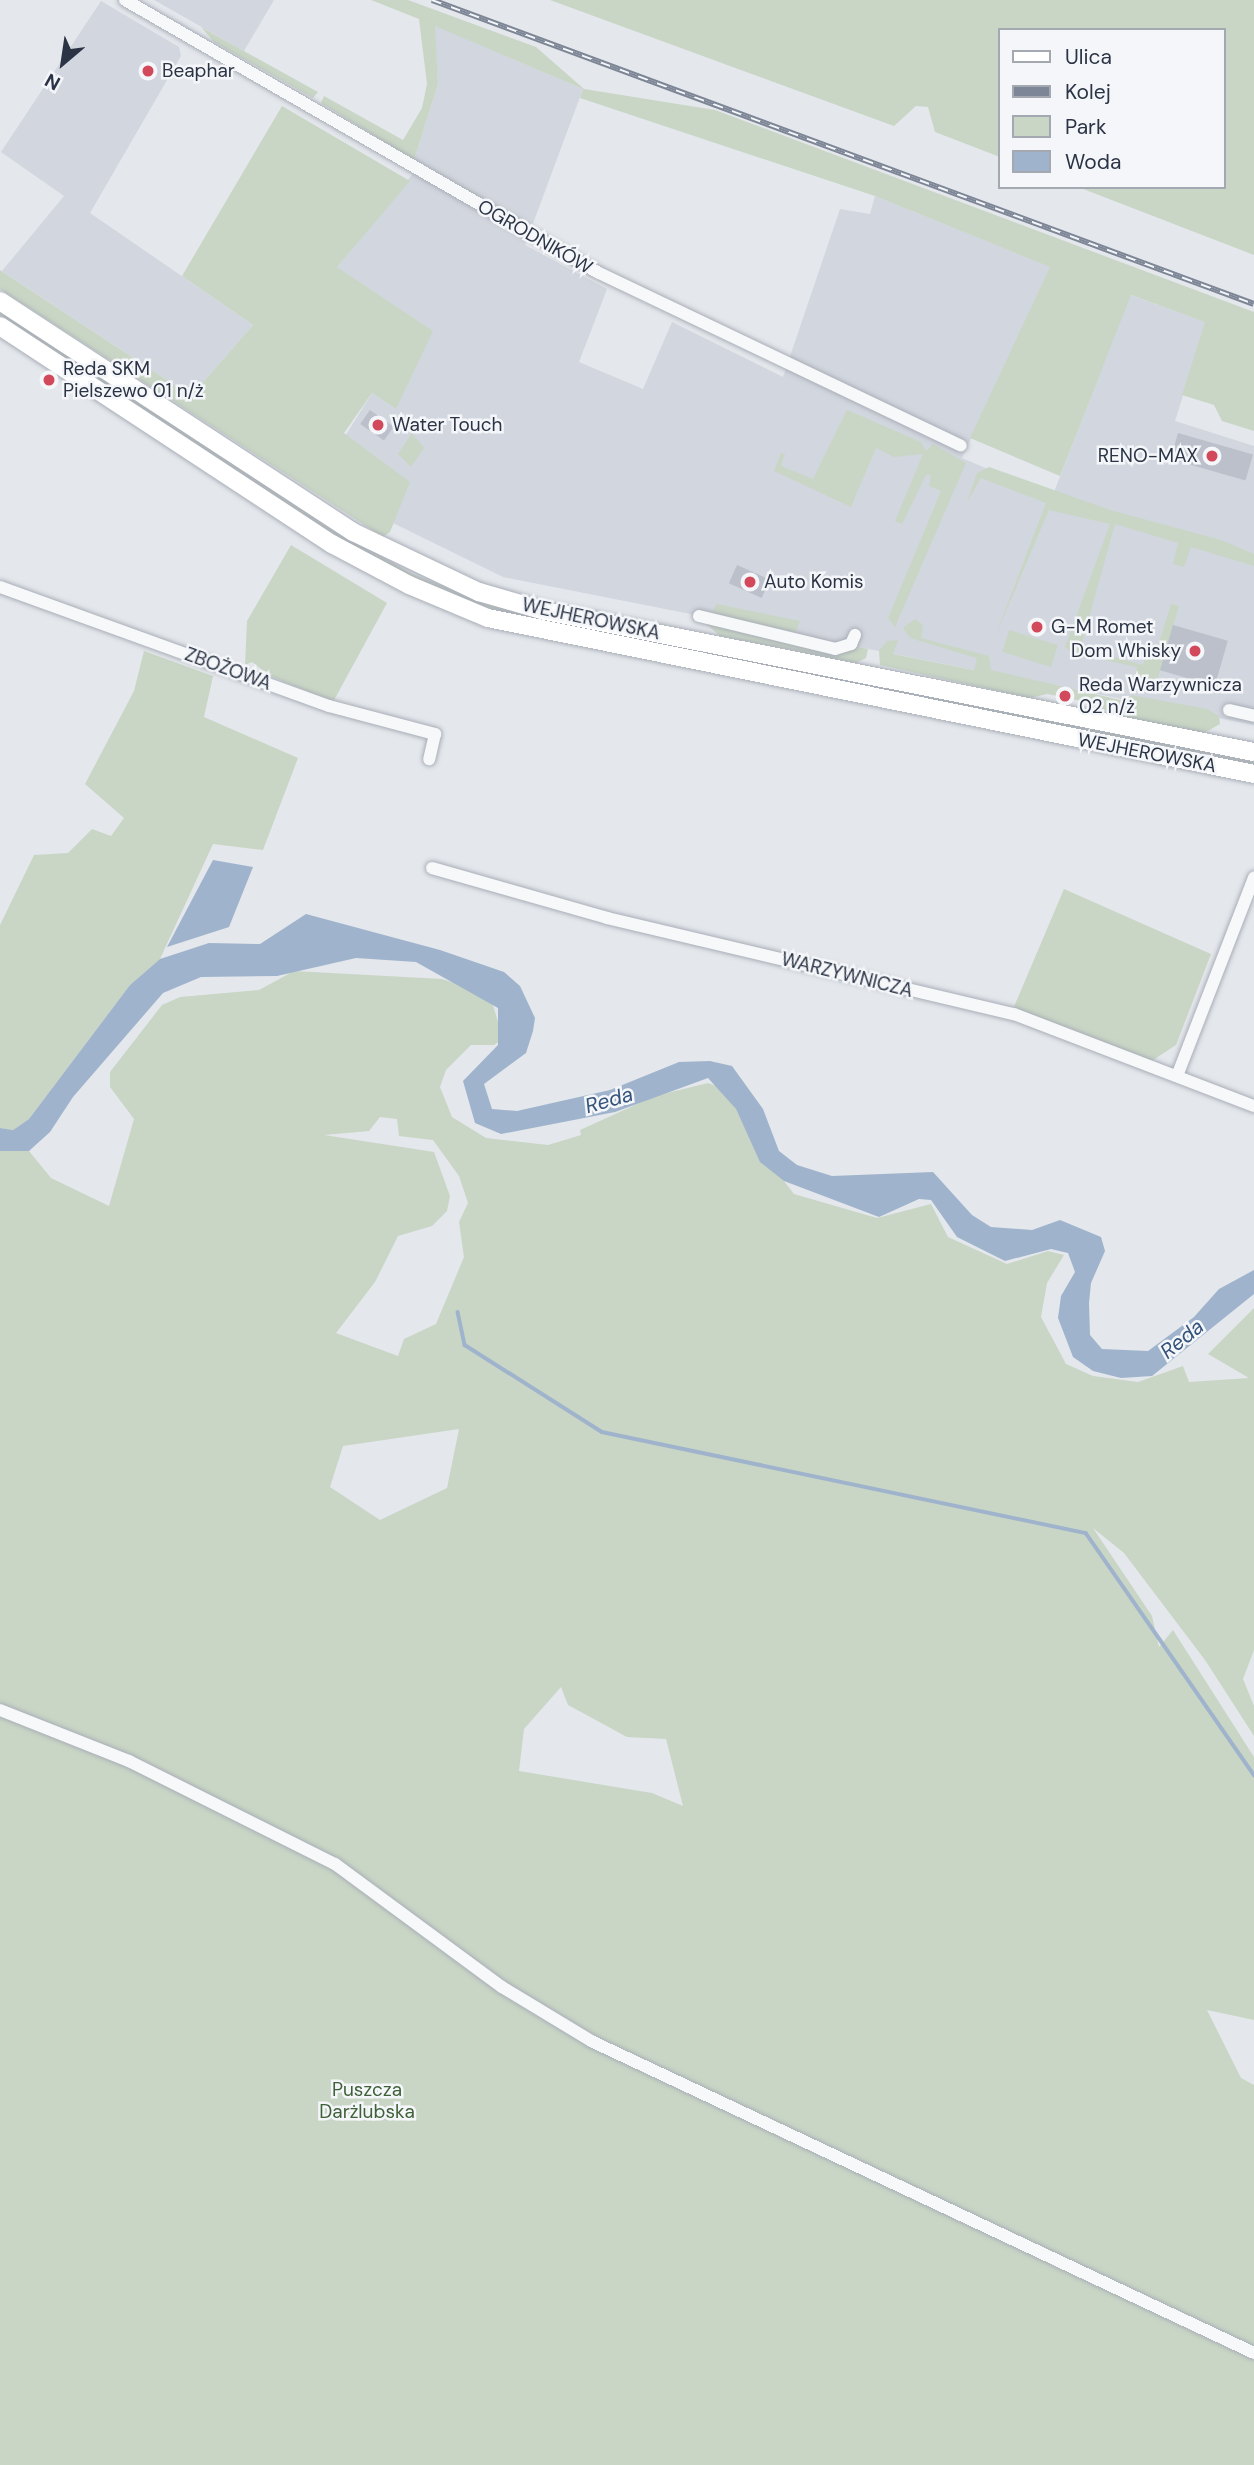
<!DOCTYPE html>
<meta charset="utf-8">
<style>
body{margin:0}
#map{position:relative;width:1254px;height:2465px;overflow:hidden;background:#e4e7ec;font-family:"DM Sans",sans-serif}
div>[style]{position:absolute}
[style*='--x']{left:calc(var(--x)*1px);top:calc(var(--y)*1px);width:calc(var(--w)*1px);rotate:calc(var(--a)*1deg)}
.built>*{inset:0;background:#d2d6de}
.green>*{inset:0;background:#c9d6c5;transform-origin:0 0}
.water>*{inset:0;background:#9fb4cc}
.stream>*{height:3.5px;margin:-1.75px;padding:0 1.75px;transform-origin:1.75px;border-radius:1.75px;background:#9fb4cc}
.building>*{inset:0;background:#bbc0ca;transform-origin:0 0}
.roads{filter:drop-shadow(0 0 2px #a9aeb7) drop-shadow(0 0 2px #a9aeb7)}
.street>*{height:12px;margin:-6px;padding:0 6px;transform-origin:6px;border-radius:6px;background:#f7f8fa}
.primary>*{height:18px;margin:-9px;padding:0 9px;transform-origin:9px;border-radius:9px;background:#fff}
.rail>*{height:6px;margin-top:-3px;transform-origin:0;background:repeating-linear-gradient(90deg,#f4f6f9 0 10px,#7d8696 0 20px);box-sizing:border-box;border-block:2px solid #7d8696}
.dots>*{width:19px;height:19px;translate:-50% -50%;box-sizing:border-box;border:4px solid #f4f6f9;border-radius:50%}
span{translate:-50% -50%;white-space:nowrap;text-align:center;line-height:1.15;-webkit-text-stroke:5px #f4f6f9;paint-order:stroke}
.poi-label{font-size:19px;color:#2b3445}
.left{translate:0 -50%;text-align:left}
.right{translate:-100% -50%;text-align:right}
.street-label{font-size:19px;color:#2b3445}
.park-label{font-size:19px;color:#3f6138}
.water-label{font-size:21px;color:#34527a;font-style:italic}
.legend{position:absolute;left:998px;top:28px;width:228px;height:161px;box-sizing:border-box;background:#f4f6f9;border:2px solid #a4a8b1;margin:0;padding:9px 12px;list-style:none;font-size:21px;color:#2b3445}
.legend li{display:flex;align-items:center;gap:14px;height:35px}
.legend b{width:35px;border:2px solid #a4a8b1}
.north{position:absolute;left:28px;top:28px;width:70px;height:70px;-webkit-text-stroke:5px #f4f6f9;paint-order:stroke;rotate:209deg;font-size:19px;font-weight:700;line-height:28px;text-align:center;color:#2b3445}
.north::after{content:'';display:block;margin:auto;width:24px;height:32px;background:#2b3445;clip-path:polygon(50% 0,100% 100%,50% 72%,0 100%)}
</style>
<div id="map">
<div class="built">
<i style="clip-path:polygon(154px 0,274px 0,244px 51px)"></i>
<i style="clip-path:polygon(101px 1px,179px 47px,181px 56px,90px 213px,253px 325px,191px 396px,2px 271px,64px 196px,1px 152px)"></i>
<i style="clip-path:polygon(434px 25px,583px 89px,525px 245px,607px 289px,579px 362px,643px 389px,672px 322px,783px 377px,840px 209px,870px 214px,875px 196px,1051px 267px,962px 458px,1028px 486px,1054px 492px,1130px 295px,1206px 322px,1175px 421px,1254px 446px,1254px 725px,503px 577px,393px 523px,409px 482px,344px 438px,372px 393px,396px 409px,337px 267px,420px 165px,414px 160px,438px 84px)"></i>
</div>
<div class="green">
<i style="clip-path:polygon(371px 0,408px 0,536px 47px,584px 89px,715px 110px,1254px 312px,1254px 431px,1222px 421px,1214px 405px,1182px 395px,1205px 322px,1131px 295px,1060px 476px,970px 438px,1050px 267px,875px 196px,580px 98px,583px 89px,435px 26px,438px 84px,414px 160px,321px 103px,324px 96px,403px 140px,422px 108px,427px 84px,419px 19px)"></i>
<i style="clip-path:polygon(550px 0,1254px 0,1254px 255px,1078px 187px,1224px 187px,1224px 30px,1000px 30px,1000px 157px,935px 132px,928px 107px,916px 106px,894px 126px)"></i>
<i style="clip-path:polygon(201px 27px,244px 51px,318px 92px,313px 98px,214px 42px)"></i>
<i style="clip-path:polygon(282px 106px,410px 181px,337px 267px,433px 331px,396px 409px,372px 393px,344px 433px,410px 482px,390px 532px,383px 537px,0 289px,0 270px,191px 396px,253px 325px,182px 276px)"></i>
<i style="clip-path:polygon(0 310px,309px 514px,412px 574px,496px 606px,675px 649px,502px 614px,446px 594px,353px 547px,0 317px)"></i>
<i style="clip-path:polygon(847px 410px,921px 442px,926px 451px,933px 444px,966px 463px,895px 627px,888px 618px,941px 491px,929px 486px,931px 475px,926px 475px,902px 524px,895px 521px,923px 454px,894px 457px,876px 448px,851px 507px,774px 471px,781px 453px,785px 454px,781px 466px,813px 479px)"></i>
<i style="clip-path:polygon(412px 433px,424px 448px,411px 467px,398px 454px)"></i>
<i style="clip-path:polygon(989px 467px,1110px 510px,1221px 540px,1254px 554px,1254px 566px,1191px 547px,1184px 567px,1173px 564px,1178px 543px,1115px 524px,1078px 657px,1065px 647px,1110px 524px,1049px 510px,995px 637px,1046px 503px,981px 478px,967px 502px,977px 473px)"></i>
<i style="clip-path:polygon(291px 545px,387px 603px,333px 702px,270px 676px,252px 662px,245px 665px,247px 621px)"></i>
<i style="clip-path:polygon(717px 604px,800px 621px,795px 634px,868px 649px,866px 658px,856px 663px,720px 636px,705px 623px)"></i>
<i style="clip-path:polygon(1171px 604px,1179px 606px,1155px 688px,1133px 683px,1137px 667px,1104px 660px,1110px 656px,1143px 665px,1148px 647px,1157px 649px)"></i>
<i style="clip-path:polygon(915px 619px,923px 625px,921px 638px,989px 656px,991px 670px,1129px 702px,1131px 695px,1207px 709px,1219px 716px,1220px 724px,1204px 733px,1119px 716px,1086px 702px,1047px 694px,1030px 698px,880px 665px,879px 651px,887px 641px,898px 640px,893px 654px,974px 670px,977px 658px,910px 638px,903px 628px)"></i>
<i style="left:1009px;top:630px;width:51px;height:23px;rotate:17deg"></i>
<i style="clip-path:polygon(144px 651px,213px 676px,204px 717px,298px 758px,263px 850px,213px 844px,160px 959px,130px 985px,29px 1119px,13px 1130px,0 1128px,0 925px,34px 855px,68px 853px,92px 829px,111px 836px,124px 818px,85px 784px,134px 691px)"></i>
<i style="clip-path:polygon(712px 655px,1254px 761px,1254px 766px)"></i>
<i style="clip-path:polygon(1064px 889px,1211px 954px,1176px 1045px,1150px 1062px,1013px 1009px)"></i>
<i style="clip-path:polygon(evenodd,294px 971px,442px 979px,479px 991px,493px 1005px,503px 1039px,494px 1045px,471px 1045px,446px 1070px,440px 1087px,452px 1117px,486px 1138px,548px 1145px,581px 1135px,580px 1130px,655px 1096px,708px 1083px,727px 1090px,749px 1136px,794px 1194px,877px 1218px,931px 1204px,948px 1237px,1007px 1264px,1048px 1251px,1064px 1255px,1047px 1283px,1041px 1317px,1066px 1364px,1093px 1376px,1138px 1382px,1183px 1366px,1189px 1382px,1249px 1378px,1208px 1354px,1254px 1308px,1254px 1650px,1243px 1679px,1254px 1706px,1254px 1736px,1205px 1660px,1124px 1553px,1093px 1528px,1152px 1616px,1159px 1647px,1173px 1630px,1254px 1757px,1254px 2020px,1207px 2010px,1241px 2078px,1254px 2085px,1254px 2465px,0 2465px,0 1151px,29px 1151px,51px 1178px,109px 1206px,134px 1119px,110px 1087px,110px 1072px,162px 1005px,180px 997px,259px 990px,294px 971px,380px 1117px,397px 1119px,399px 1136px,433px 1140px,459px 1176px,468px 1203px,459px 1222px,464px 1257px,436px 1324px,404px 1339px,398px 1356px,336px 1333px,375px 1282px,398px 1236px,432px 1226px,447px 1211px,450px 1196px,434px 1152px,324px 1135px,369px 1131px,380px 1117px,294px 971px,459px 1429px,447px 1488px,380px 1520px,330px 1487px,343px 1446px,459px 1429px,294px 971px,561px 1687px,568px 1705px,627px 1737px,666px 1739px,683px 1806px,652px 1793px,519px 1771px,524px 1729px,561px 1687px)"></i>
</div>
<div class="water">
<i style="clip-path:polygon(213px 860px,253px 867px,229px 927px,167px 947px)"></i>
<i style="clip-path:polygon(306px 914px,440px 950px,504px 972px,520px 986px,535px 1018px,533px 1031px,526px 1053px,484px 1084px,492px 1109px,517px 1111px,610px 1090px,679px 1062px,710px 1061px,732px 1066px,763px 1109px,779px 1151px,797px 1165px,832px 1176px,933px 1172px,972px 1215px,991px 1227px,1032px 1230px,1060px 1220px,1101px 1237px,1105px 1251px,1091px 1283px,1089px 1303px,1090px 1335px,1102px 1349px,1148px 1351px,1194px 1317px,1219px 1289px,1254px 1270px,1254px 1294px,1152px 1376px,1121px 1378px,1093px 1371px,1073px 1357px,1058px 1318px,1061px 1296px,1075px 1272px,1068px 1253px,1051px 1249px,1005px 1261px,957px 1237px,931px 1200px,919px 1199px,879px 1217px,784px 1181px,760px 1162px,736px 1109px,708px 1078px,615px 1112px,501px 1134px,475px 1123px,463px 1081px,498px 1045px,498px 1008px,416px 962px,356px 958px,277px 976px,201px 977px,163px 993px,73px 1097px,50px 1132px,29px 1151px,0 1151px,0 1128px,13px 1130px,29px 1119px,130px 985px,160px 959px,209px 943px,260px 944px)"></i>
</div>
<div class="stream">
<i style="--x:458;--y:1312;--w:34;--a:78"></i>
<i style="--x:465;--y:1345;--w:162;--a:32.4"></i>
<i style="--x:602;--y:1432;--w:494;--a:11.8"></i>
<i style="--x:1086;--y:1533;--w:295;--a:55.2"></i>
</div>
<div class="building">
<i style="left:370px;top:410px;width:29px;height:17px;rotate:35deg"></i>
<i style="left:1178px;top:433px;width:78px;height:27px;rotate:16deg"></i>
<i style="left:737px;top:565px;width:36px;height:20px;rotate:24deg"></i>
<i style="left:1173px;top:625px;width:57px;height:47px;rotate:16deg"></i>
</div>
<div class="roads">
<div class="street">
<i style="--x:125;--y:0;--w:545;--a:29.95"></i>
<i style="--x:597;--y:272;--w:403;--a:25.5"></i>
<i style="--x:0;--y:587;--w:350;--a:19.9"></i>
<i style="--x:329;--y:706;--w:110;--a:14.8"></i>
<i style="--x:435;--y:734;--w:26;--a:103"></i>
<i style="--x:699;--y:616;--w:140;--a:13.6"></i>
<i style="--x:835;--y:649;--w:17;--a:-17"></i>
<i style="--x:851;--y:644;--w:10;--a:-66"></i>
<i style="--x:1229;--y:710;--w:26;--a:13"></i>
<i style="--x:432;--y:868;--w:182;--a:15.9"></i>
<i style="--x:607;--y:918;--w:418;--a:13.3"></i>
<i style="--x:1014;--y:1014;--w:257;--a:21"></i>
<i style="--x:1177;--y:1076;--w:213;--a:-68.8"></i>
<i style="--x:0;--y:1710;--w:139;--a:21.6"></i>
<i style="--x:129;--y:1761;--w:230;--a:26.6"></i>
<i style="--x:335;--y:1864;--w:207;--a:36.4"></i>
<i style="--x:502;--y:1987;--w:104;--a:31.2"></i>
<i style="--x:591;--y:2041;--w:733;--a:25.2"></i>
</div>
<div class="primary">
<i style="--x:0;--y:301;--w:422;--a:33.2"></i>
<i style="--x:353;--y:532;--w:140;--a:25.5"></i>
<i style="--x:479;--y:592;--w:69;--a:16.1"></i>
<i style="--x:545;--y:611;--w:723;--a:11.25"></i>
<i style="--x:0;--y:326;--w:397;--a:33.3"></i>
<i style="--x:332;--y:544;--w:87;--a:28"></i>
<i style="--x:409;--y:585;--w:86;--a:22.7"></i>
<i style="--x:488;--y:618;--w:782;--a:11.51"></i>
</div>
</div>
<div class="rail">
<i style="--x:432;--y:0;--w:876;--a:20.3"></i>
</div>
<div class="dots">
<i style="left:148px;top:71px;background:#d1495b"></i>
<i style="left:49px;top:380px;background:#d1495b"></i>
<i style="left:378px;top:425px;background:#d1495b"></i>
<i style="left:1212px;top:456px;background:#d1495b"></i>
<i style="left:750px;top:582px;background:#d1495b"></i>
<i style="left:1037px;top:627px;background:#d1495b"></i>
<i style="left:1195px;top:651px;background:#d1495b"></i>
<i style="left:1065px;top:696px;background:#d1495b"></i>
</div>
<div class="poi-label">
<span class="left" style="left:162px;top:71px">Beaphar</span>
<span class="left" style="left:63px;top:380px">Reda SKM<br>Pielszewo 01 n/ż</span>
<span class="left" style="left:392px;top:425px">Water Touch</span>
<span class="right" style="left:1198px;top:456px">RENO-MAX</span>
<span class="left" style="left:764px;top:582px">Auto Komis</span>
<span class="left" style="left:1051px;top:627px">G-M Romet</span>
<span class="right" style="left:1181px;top:651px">Dom Whisky</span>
<span class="left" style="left:1079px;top:696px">Reda Warzywnicza<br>02 n/ż</span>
</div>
<div class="street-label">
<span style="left:535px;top:237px;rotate:30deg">OGRODNIKÓW</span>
<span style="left:591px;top:619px;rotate:12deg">WEJHEROWSKA</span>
<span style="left:228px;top:669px;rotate:20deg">ZBOŻOWA</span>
<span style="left:1147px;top:753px;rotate:11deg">WEJHEROWSKA</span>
<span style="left:847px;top:975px;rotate:14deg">WARZYWNICZA</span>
</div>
<div class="park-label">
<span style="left:367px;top:2101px">Puszcza<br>Darżlubska</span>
</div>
<div class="water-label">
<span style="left:609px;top:1100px;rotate:-16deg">Reda</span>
<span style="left:1182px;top:1339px;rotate:-39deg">Reda</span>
</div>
<ul class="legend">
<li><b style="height:9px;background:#fff"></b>Ulica</li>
<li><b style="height:9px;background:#7d8696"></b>Kolej</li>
<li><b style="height:19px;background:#c9d6c5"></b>Park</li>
<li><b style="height:19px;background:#9fb4cc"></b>Woda</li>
</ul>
<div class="north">N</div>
</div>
